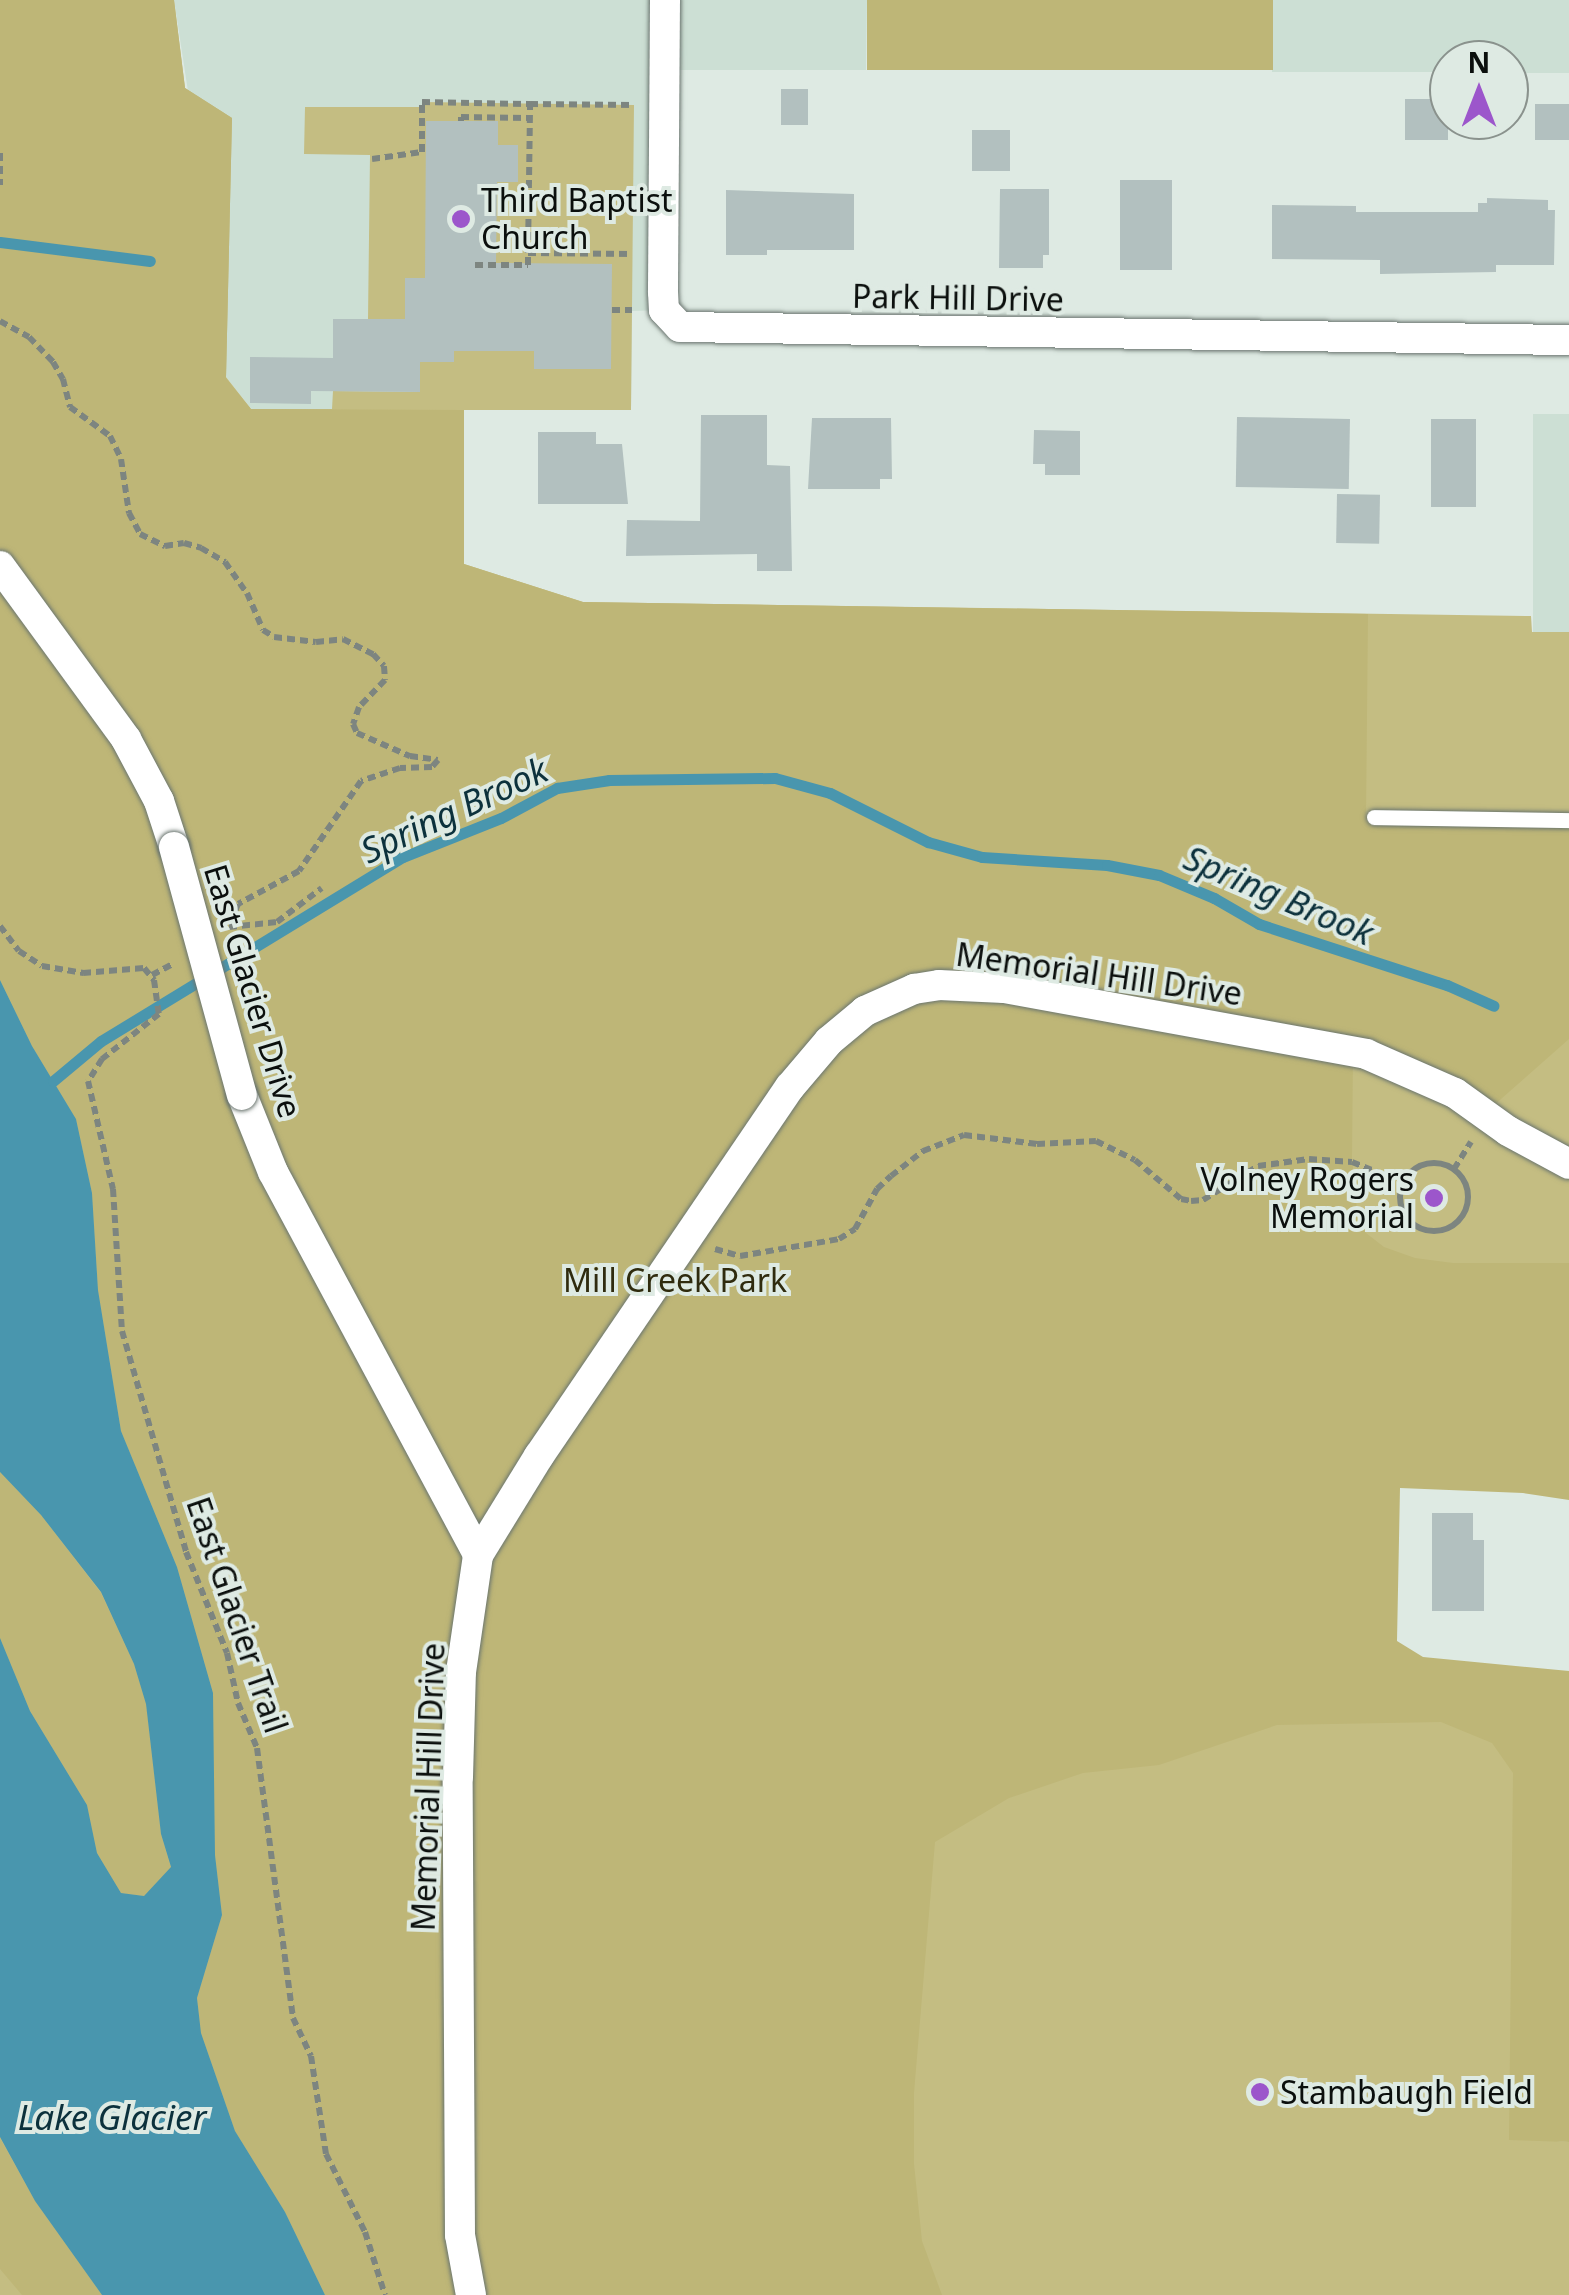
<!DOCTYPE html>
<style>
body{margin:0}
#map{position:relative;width:1569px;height:2295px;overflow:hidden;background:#deeae3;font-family:"Noto Sans",sans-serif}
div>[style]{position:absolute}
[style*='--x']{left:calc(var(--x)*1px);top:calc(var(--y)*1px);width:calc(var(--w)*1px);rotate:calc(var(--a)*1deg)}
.built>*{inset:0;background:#ccdfd4;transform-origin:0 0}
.green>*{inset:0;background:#c4bd82}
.forest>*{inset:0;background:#beb677;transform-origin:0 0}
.water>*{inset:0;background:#4996ae}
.stream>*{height:11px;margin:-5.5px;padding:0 5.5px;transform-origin:5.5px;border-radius:5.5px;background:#4996ae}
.building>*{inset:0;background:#b2c0bf;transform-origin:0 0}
.path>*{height:6px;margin-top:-3px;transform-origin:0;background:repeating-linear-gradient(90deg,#7d8580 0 8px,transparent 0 13px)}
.path>.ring{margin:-3px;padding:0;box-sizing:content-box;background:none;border:6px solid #7d8580;border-radius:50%}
.roads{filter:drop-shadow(0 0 2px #6a756f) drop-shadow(0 0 2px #6a756f)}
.lane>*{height:15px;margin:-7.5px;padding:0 7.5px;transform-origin:7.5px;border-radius:7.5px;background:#fff}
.street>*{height:30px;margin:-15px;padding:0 15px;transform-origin:15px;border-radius:15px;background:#fff}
.bridges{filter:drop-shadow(0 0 2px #6a756f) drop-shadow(0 0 2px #6a756f)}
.street-bridge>*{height:30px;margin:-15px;padding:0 15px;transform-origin:15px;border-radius:15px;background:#fff}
.dots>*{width:28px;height:28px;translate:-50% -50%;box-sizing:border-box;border:5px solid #deeae3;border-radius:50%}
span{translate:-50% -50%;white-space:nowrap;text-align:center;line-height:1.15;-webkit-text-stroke:8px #deeae3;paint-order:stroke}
.poi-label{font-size:32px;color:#0b0f0d}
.left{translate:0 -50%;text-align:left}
.right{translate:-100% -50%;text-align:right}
.street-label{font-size:32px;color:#0b0f0d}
.park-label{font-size:32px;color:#2f2b0e}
.water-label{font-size:35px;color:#0c313c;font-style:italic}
.north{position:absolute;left:1429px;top:40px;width:100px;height:100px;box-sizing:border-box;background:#deeae3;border:2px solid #8a928d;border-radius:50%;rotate:0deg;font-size:28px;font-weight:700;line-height:40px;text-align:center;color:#0b0f0d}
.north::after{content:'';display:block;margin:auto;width:35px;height:45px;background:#9c56cb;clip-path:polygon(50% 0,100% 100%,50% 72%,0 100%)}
</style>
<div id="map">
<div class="built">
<i style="clip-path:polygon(174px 0,867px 0,866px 70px,665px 70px,664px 310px,632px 311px,631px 410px,251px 409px,226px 377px,224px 326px)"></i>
<i style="clip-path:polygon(1273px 0,1569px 0,1569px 73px,1509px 73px,1509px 60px,1449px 60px,1449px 72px,1272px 72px)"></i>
<i style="left:1533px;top:414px;width:36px;height:218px"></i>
</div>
<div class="green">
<i style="clip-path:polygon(0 0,174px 0,185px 88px,232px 118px,226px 377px,251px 409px,332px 409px,333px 391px,420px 392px,420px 362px,453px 362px,454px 351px,534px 351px,534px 369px,611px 369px,611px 264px,475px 274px,497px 182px,517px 145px,498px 145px,425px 278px,405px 278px,405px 319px,368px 319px,370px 155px,304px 154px,305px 107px,422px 107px,422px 102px,634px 105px,631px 410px,464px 410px,464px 564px,583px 602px,1531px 616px,1532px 632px,1569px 632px,1569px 1310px,1349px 1309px,1343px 1676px,1555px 1677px,1557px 2141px,1569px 2142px,1569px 2295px,0 2295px)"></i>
</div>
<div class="forest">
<i style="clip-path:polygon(0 0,174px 0,185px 88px,232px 118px,226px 378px,251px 409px,464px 410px,464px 564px,583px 602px,1368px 614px,1366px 817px,1569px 820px,1569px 1039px,1484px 1114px,1353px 1051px,1352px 1158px,1357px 1211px,1366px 1233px,1384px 1247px,1415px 1258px,1453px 1263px,1569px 1263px,1569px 1500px,1523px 1493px,1400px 1488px,1397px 1641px,1423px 1657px,1569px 1671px,1569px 2142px,1509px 2140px,1513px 1773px,1492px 1743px,1441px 1722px,1277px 1725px,1159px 1765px,1083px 1773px,1009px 1798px,935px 1842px,914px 2093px,914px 2164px,922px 2241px,942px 2295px,325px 2295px,285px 2212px,235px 2131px,201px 2033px,197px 1998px,222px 1915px,215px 1855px,213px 1693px,177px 1567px,121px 1431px,98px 1290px,92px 1193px,76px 1119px,32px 1046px,0 980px)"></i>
<i style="left:867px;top:0;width:406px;height:70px"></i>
<i style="clip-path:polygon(0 1472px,41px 1515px,101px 1593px,134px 1664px,146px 1703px,161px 1834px,171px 1868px,144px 1896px,121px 1893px,97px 1853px,87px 1805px,30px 1711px,0 1638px)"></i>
<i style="clip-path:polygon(0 2138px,35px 2201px,102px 2295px,22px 2295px,0 2269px)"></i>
</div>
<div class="water">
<i style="clip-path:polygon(0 980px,32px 1046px,76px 1119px,92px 1193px,98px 1290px,121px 1431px,177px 1567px,213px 1693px,215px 1855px,222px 1915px,197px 1998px,201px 2033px,235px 2131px,285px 2212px,325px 2295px,102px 2295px,35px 2201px,0 2137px,0 1638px,30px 1711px,87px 1805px,97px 1853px,121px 1893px,144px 1896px,171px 1867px,161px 1834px,146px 1704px,134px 1664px,101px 1592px,41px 1515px,0 1472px)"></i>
</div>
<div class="stream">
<i style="--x:0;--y:242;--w:151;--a:7.2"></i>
<i style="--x:53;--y:1081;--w:62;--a:-39.8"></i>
<i style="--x:101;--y:1041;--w:354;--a:-31.4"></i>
<i style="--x:403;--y:857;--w:105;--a:-21.7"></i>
<i style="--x:501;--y:818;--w:64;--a:-28.2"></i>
<i style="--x:557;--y:788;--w:53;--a:-8.7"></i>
<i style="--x:609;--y:780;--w:166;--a:-0.7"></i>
<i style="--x:775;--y:778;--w:57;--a:15.3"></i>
<i style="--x:830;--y:793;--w:110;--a:26.6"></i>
<i style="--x:928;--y:842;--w:56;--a:15.5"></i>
<i style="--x:982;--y:857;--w:125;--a:3.7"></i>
<i style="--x:1107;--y:865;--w:53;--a:10.9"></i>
<i style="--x:1159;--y:875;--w:60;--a:22.7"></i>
<i style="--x:1214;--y:898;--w:52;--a:30"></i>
<i style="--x:1259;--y:924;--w:198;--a:18"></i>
<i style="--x:1447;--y:985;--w:51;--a:24.1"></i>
</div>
<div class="building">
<i style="left:781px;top:89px;width:27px;height:36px"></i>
<i style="left:1405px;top:99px;width:43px;height:41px"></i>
<i style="left:1535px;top:104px;width:34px;height:36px"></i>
<i style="clip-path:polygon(426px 121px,498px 121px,498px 145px,518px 145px,518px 182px,497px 182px,496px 263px,612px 264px,611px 369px,534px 369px,534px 351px,454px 351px,454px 362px,420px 362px,420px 392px,311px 391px,311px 404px,250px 403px,250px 357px,333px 358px,333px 319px,405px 319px,405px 278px,425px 278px)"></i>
<i style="left:972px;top:130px;width:38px;height:41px"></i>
<i style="left:1120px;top:180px;width:52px;height:90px"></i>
<i style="clip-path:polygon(1000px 189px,1049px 189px,1049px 255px,1043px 255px,1043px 268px,999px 268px)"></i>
<i style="clip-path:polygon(726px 190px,854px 194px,854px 250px,767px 250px,767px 255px,726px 255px)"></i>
<i style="clip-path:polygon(1487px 198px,1548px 200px,1548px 210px,1555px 210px,1554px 265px,1496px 265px,1496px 272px,1380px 274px,1380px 260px,1272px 259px,1272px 205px,1356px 206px,1356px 212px,1478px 212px,1478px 203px,1487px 203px)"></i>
<i style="clip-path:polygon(701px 415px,767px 415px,767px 465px,790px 466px,792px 571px,757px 571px,757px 554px,626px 556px,627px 520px,700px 521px)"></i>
<i style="left:1237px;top:417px;width:113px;height:70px;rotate:1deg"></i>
<i style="clip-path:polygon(812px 418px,891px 418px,892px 479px,880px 479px,880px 489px,808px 489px)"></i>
<i style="left:1431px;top:419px;width:45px;height:88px"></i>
<i style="clip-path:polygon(1034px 430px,1080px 431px,1080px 475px,1045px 475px,1045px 464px,1033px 464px)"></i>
<i style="clip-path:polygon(538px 432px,596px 432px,596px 444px,622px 444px,628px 504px,538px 504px)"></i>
<i style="left:1337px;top:494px;width:43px;height:49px;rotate:1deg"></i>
<i style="clip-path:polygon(1432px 1513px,1473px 1513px,1473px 1540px,1484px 1540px,1484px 1611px,1432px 1611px)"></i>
</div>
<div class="path">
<i style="--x:461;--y:121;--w:4;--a:-90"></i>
<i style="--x:461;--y:117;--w:69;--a:0.8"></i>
<i style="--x:0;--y:153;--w:32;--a:90"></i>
<i style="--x:372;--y:159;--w:50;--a:-8"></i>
<i style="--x:422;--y:152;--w:50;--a:-90"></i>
<i style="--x:422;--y:102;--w:108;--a:1.1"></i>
<i style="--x:528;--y:253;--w:149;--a:-89.2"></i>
<i style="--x:530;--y:104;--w:104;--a:0.6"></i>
<i style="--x:475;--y:265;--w:53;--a:0"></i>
<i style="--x:528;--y:265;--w:12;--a:-90"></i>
<i style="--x:528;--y:253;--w:104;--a:0.6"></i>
<i style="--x:612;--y:310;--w:20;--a:0"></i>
<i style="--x:0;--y:321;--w:33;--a:29"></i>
<i style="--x:29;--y:337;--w:35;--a:46"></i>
<i style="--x:53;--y:362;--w:20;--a:60"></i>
<i style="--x:63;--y:379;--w:29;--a:76"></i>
<i style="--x:70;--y:407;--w:49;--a:35.9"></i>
<i style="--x:110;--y:436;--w:25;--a:64"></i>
<i style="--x:121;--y:459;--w:55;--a:81.6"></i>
<i style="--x:129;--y:513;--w:24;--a:62"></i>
<i style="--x:140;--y:534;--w:28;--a:26"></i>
<i style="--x:165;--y:546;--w:19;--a:-9"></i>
<i style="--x:184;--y:543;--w:18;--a:16"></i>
<i style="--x:201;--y:548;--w:28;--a:30"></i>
<i style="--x:225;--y:562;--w:38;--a:55"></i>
<i style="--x:247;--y:593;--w:40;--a:66.6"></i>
<i style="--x:263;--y:630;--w:13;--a:32"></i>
<i style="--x:274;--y:637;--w:42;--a:6.8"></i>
<i style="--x:316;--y:642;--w:27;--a:-6"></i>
<i style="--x:343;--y:639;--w:34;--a:27"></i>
<i style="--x:373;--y:654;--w:16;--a:47"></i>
<i style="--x:384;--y:666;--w:14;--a:86"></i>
<i style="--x:385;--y:680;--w:37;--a:134"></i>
<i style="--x:359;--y:707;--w:18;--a:109"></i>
<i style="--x:353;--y:724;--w:10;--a:66"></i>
<i style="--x:357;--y:733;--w:58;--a:23.5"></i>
<i style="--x:410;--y:756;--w:28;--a:8"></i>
<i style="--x:438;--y:760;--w:9;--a:131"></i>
<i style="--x:432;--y:767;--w:32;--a:178"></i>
<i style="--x:400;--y:768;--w:41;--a:161.6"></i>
<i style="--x:361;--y:781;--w:109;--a:124.6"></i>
<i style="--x:299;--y:871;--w:69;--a:151.6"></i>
<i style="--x:238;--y:904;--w:24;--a:112"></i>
<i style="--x:0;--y:926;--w:31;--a:53"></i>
<i style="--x:19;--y:951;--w:27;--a:33"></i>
<i style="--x:42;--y:966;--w:42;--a:9.7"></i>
<i style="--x:83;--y:973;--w:61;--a:-4.7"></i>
<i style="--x:144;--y:968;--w:16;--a:50"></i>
<i style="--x:154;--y:980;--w:34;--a:82"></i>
<i style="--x:159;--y:1014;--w:73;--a:141.7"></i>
<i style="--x:102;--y:1059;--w:26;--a:122"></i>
<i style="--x:88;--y:1081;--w:111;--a:77"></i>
<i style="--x:113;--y:1189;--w:142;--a:86.4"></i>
<i style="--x:122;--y:1331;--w:230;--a:73.8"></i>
<i style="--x:186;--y:1552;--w:109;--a:67.9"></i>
<i style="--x:227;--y:1653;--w:51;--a:77.6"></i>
<i style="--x:238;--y:1703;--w:49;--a:67.1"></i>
<i style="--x:257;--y:1748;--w:272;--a:82.4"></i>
<i style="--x:293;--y:2018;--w:42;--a:64.7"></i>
<i style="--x:311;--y:2056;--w:99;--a:81.3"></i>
<i style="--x:326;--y:2154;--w:87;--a:63.4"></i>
<i style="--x:365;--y:2232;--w:66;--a:72.4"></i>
<i style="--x:229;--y:927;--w:48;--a:-5.9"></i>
<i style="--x:277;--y:922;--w:56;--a:-37.1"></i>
<i style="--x:152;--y:975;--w:24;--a:-28"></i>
<i class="ring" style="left:1400px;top:1163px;width:62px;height:62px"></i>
<i style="--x:1454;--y:1169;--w:32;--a:-58"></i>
<i style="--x:715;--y:1249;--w:26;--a:16"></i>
<i style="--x:740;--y:1256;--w:100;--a:-9.7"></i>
<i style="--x:839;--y:1239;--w:19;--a:-32"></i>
<i style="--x:855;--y:1229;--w:46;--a:-61.2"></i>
<i style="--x:877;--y:1189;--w:19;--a:-43"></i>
<i style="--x:891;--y:1176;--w:41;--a:-38"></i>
<i style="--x:923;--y:1151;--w:44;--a:-21.3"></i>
<i style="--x:964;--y:1135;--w:74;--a:7"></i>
<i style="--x:1037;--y:1144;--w:59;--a:-2.9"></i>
<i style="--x:1096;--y:1141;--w:43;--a:26"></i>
<i style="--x:1135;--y:1160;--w:60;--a:40.3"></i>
<i style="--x:1181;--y:1199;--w:10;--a:11"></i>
<i style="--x:1191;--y:1201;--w:12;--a:-5"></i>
<i style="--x:1203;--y:1200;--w:65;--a:-31.7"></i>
<i style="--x:1258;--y:1166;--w:51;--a:-7.8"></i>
<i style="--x:1309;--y:1159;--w:43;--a:4"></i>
<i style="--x:1352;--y:1162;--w:54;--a:21.8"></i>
</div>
<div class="roads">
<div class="lane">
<i style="--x:1374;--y:817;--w:195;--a:0.9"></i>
</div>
<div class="street">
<i style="--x:665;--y:0;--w:292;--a:90.4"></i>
<i style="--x:663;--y:292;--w:18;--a:87"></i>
<i style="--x:664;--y:310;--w:23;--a:47"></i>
<i style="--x:680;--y:327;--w:889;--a:0.84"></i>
<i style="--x:0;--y:566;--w:214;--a:53.9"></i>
<i style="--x:126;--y:739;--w:70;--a:62"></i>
<i style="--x:159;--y:801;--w:48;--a:71.9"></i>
<i style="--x:242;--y:1095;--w:83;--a:68.1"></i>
<i style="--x:273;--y:1172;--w:434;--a:61.8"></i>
<i style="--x:471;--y:2295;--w:61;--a:-100.4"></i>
<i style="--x:460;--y:2235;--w:458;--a:-90.3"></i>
<i style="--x:458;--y:1777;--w:105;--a:-88.4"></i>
<i style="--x:461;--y:1672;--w:118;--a:-81.7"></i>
<i style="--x:478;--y:1555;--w:116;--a:-58.4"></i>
<i style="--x:539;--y:1456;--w:446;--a:-55.8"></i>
<i style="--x:790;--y:1087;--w:60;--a:-49.7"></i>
<i style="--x:829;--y:1041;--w:47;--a:-39.8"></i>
<i style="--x:865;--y:1011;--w:54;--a:-24.2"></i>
<i style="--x:914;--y:989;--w:25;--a:-9"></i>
<i style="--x:939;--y:985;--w:65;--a:2.6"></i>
<i style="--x:1004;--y:988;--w:368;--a:10.3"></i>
<i style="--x:1366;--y:1054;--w:97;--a:23.7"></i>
<i style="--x:1455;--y:1093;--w:65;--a:35.6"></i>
<i style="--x:1508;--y:1131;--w:69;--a:28.4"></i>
</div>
</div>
<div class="bridges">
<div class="street-bridge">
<i style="--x:174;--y:847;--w:257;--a:74.7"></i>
</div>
</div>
<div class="dots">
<i style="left:461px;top:219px;background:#9c56cb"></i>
<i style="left:1434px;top:1198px;background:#9c56cb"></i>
<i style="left:1260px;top:2092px;background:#9c56cb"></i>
</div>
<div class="poi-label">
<span class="left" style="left:481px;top:219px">Third Baptist<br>Church</span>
<span class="right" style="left:1414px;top:1198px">Volney Rogers<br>Memorial</span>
<span class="left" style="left:1280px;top:2092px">Stambaugh Field</span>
</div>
<div class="street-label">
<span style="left:958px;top:298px;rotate:1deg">Park Hill Drive</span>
<span style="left:1099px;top:974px;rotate:8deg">Memorial Hill Drive</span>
<span style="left:253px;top:991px;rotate:73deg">East Glacier Drive</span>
<span style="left:237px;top:1615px;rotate:71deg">East Glacier Trail</span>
<span style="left:428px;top:1787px;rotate:-88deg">Memorial Hill Drive</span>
</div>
<div class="park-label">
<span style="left:675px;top:1280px">Mill Creek Park</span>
</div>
<div class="water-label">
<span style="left:454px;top:810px;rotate:-25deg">Spring Brook</span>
<span style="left:1279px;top:895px;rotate:23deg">Spring Brook</span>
<span style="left:112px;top:2117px">Lake Glacier</span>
</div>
<div class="north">N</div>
</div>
